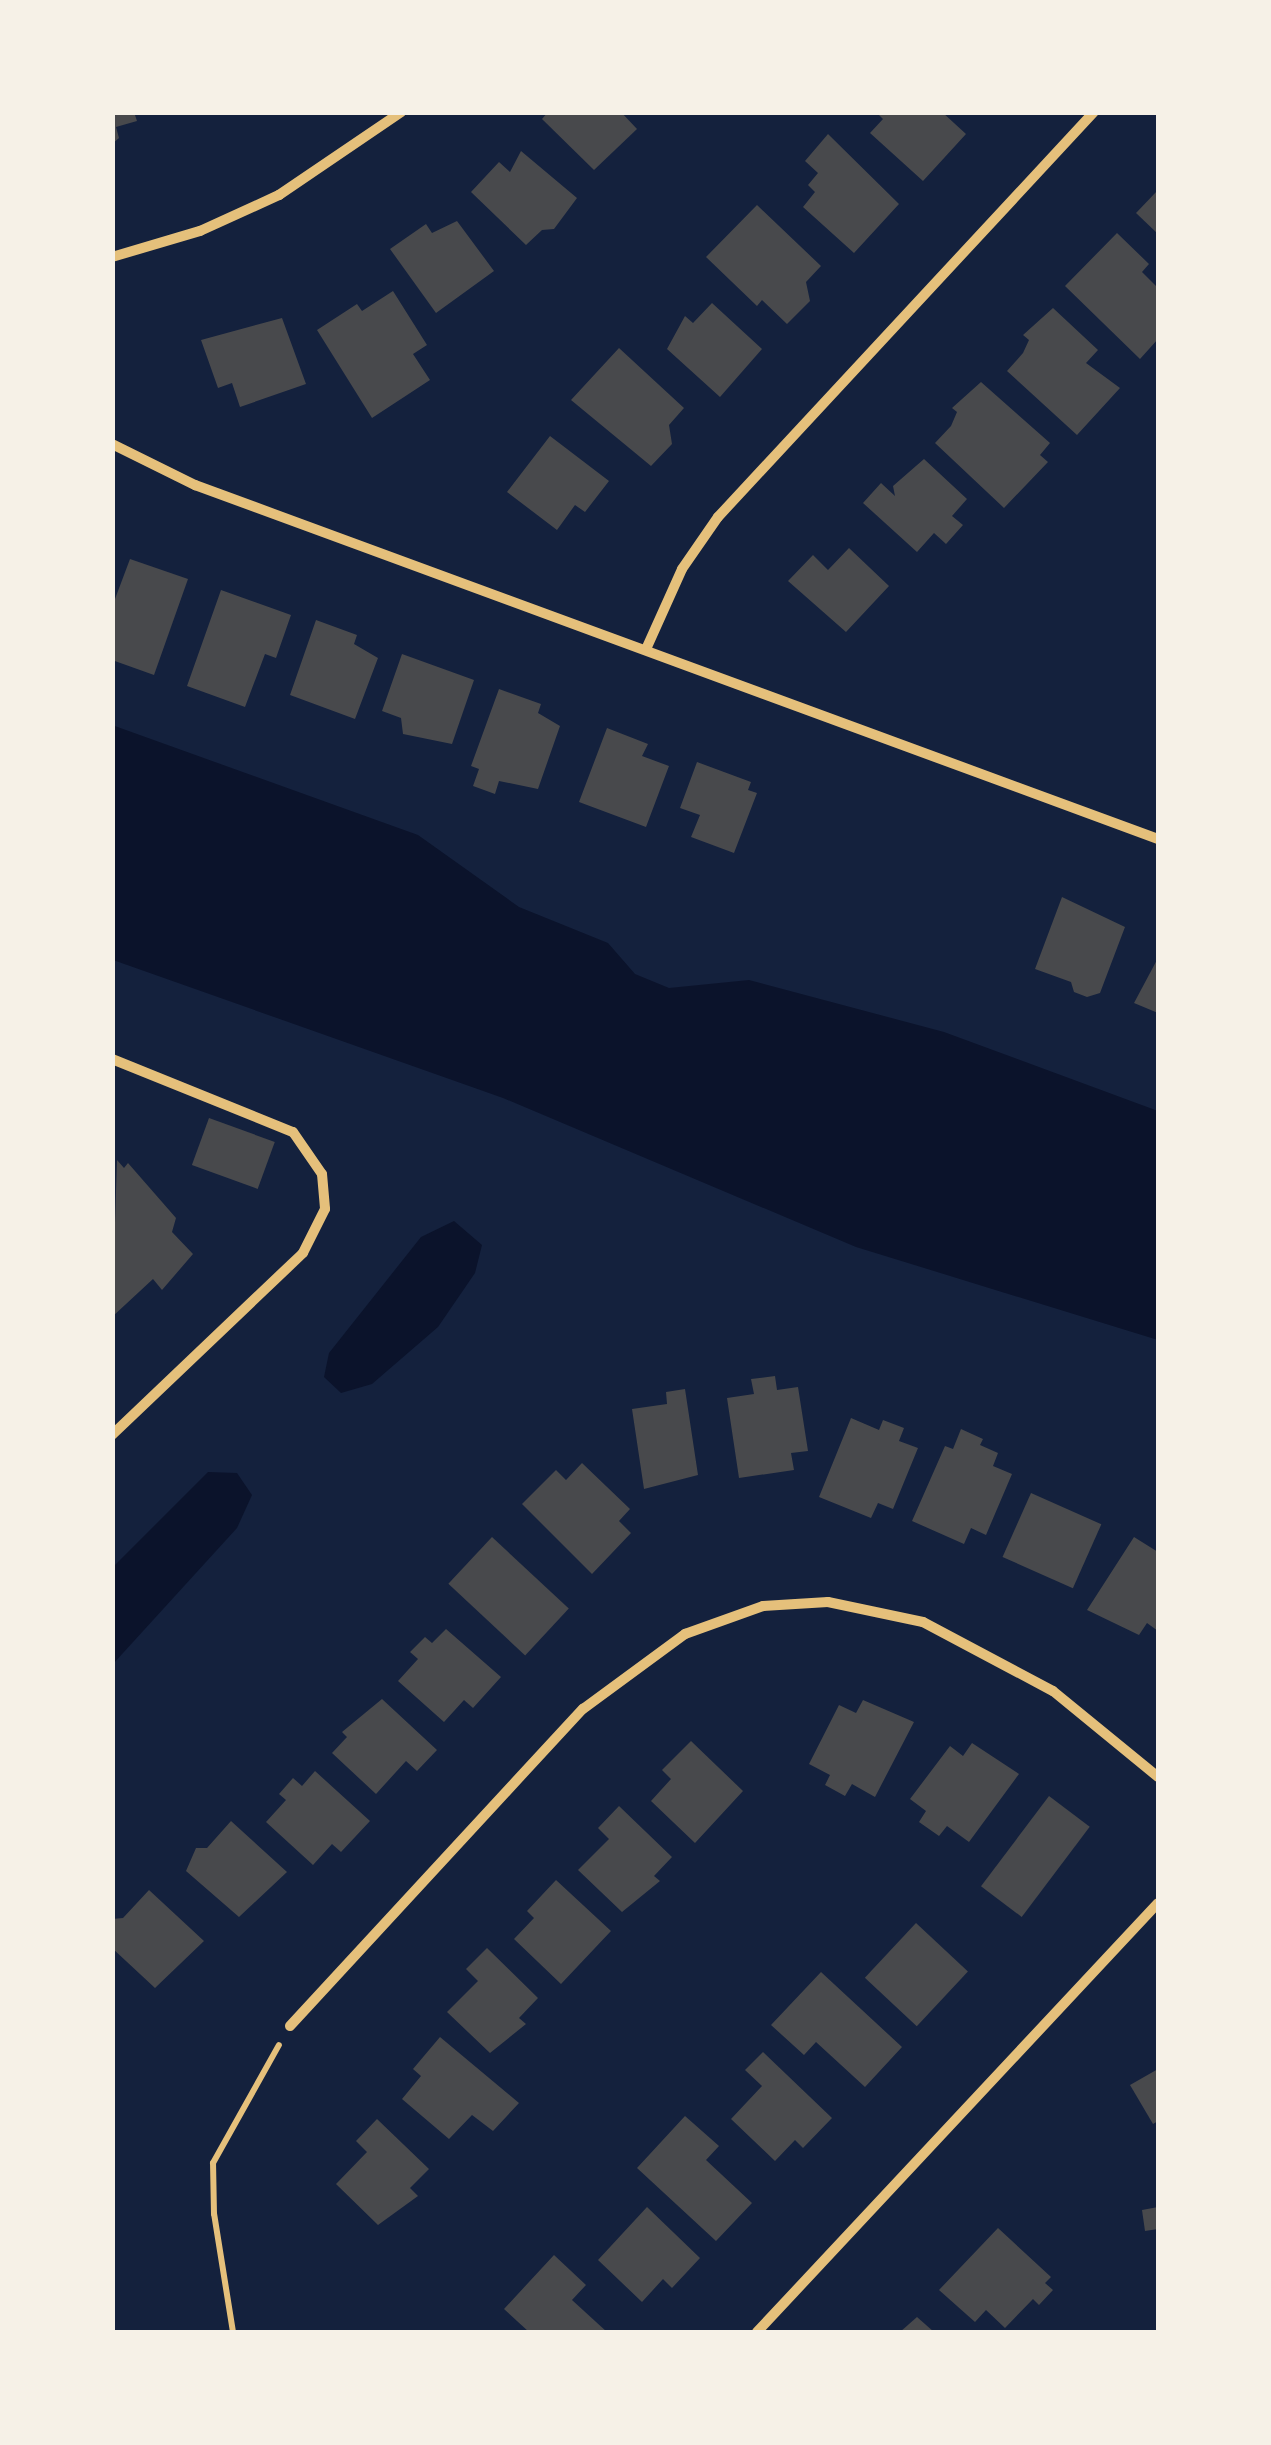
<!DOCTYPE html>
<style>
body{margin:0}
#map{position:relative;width:1271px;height:2445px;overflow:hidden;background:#14213d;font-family:"Nunito Sans",sans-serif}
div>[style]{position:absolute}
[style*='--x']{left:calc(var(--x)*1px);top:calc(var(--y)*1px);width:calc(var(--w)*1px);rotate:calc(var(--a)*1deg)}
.water>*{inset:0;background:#0b132b}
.building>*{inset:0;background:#48494c;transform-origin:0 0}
.path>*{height:6px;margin:-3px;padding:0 3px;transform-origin:3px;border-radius:3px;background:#e5c07b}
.minor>*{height:10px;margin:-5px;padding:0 5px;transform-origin:5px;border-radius:5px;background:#e5c07b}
span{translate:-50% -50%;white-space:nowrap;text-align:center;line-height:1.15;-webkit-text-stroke:9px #f6f1e7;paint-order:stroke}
.frame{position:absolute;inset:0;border:115px solid #f6f1e7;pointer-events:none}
</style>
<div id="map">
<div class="water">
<i style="clip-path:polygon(112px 725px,418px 835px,519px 907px,608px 943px,635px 974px,669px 988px,749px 980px,944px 1032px,1158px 1111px,1158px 1340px,856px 1247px,503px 1098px,113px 960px)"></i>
<i style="clip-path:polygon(454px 1221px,482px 1245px,475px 1273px,438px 1327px,372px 1384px,341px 1393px,324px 1377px,329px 1353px,421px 1237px)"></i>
<i style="clip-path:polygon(208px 1472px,237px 1473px,252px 1495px,237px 1528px,113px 1664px,113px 1567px)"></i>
</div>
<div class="building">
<i style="clip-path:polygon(112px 112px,134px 112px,137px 121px,116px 127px,119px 138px,112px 144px)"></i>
<i style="clip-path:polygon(548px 112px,621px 112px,637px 129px,594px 170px,542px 119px)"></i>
<i style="clip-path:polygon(876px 112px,942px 112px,966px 134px,923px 181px,870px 133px,883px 119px)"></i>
<i style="clip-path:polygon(828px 134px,899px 204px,854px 253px,803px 207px,815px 192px,808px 185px,818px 173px,805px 161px)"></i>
<i style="clip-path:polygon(521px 151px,577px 198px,554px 229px,542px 230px,526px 245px,471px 192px,499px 162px,510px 172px)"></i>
<i style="clip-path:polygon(1158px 190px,1158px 234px,1136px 213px)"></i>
<i style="clip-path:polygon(757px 205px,821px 266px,806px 282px,810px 301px,787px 324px,762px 300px,757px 306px,706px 257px)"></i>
<i style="clip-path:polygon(457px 221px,494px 271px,436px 313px,390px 249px,426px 224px,432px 233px)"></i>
<i style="clip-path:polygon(1117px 233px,1149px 264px,1142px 272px,1158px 288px,1158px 339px,1140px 359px,1065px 286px)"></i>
<i style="clip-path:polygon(393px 291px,427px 345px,413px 354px,430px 380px,372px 418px,317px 330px,357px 304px,362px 311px)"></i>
<i style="clip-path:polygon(712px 303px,762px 349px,720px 397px,667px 349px,685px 316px,693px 323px)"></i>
<i style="clip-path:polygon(1053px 308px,1098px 350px,1086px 363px,1120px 388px,1077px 435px,1007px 371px,1023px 353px,1029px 340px,1023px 335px)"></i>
<i style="clip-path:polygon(282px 318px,306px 384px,240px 407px,232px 383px,218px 388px,201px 340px)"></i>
<i style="clip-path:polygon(619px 348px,684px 408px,669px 425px,672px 444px,651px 466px,571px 400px)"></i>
<i style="clip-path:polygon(981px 382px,1050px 443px,1040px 455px,1048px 462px,1004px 508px,935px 443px,951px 426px,957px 412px,952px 408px)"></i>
<i style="clip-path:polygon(550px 436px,609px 481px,585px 512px,575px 505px,557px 530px,507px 492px)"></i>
<i style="clip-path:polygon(924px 459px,967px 499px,952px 516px,963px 525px,946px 544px,934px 533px,917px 552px,863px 503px,881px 483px,895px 496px,893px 486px)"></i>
<i style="clip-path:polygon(849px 548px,889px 586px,846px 632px,788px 581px,813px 555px,828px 570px)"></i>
<i style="clip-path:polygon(130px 559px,188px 579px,154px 675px,112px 660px,112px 607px)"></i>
<i style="clip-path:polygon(221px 590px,291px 615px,276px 658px,265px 654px,245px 707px,187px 686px)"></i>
<i style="clip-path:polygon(316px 620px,357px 635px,354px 644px,378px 658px,355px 719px,290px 695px)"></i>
<i style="clip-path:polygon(402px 654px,474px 680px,452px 744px,403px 734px,401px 718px,382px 711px)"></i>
<i style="clip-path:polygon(499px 689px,541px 704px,538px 713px,560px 726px,538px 789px,499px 781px,495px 794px,473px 786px,479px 769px,471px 766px)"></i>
<i style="clip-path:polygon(607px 728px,648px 744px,642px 756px,669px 766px,646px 827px,579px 802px)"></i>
<i style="clip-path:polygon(697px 762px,751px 782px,748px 790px,757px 793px,734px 853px,691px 837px,700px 815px,680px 808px)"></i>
<i style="clip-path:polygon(1062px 897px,1125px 927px,1100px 993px,1087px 997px,1074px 992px,1071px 982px,1035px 969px)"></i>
<i style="clip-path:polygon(1158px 958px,1158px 1013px,1134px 1003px)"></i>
<i style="left:209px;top:1118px;width:70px;height:50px;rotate:20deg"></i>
<i style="clip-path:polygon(117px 1160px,124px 1168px,128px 1163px,176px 1218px,172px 1232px,193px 1254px,162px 1290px,153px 1279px,112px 1317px)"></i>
<i style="clip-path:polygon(775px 1376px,777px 1390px,798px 1387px,808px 1451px,791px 1453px,794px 1470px,739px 1478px,727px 1398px,754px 1394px,751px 1379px)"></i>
<i style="clip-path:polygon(685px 1389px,698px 1475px,644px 1489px,632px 1409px,667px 1404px,666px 1392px)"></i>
<i style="clip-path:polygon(851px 1418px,879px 1430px,883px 1420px,904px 1428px,899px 1441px,918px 1448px,893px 1509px,878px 1503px,871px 1518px,819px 1497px)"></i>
<i style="clip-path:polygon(961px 1429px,983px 1439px,980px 1445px,998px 1453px,993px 1466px,1012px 1474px,986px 1535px,971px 1528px,964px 1544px,912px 1521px,945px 1446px,953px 1449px)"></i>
<i style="clip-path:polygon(582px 1463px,630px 1509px,619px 1521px,631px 1533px,592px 1574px,522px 1504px,556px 1470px,566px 1480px)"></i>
<i style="left:1031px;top:1493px;width:77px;height:70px;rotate:24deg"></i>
<i style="left:492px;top:1537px;width:105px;height:64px;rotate:43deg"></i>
<i style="clip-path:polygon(1134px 1537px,1158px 1552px,1158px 1631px,1147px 1623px,1139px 1635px,1087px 1610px)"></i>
<i style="clip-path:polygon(446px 1629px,501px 1677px,473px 1708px,464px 1700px,444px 1722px,398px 1681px,418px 1659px,410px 1652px,425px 1637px,432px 1643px)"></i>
<i style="clip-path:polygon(382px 1699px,437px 1750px,417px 1771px,406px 1761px,376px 1794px,332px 1753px,347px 1737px,342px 1732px)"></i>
<i style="clip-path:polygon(863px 1700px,914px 1722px,875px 1797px,852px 1784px,845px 1796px,825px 1785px,830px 1775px,809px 1764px,839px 1705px,856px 1713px)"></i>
<i style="clip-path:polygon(691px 1741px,743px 1791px,695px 1843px,651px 1801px,671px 1779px,662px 1770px)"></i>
<i style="clip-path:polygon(972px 1743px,1019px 1774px,969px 1842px,947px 1826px,939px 1836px,919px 1822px,926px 1811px,910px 1799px,950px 1746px,963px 1756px)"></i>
<i style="clip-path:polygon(315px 1771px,370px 1821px,341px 1852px,332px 1844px,313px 1865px,266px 1822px,286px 1800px,279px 1794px,293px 1778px,302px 1786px)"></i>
<i style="left:1049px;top:1796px;width:51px;height:113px;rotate:37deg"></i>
<i style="clip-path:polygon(619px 1806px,672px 1857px,654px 1876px,660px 1881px,622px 1912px,578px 1870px,609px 1839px,598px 1828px)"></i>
<i style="clip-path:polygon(231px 1821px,287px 1872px,239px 1917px,186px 1871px,196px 1848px,207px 1848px)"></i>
<i style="clip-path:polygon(556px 1880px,611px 1931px,561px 1984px,514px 1939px,534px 1918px,527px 1911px)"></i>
<i style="clip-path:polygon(149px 1890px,204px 1941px,155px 1988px,112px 1948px,112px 1919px,123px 1918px)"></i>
<i style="left:916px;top:1923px;width:71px;height:75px;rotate:43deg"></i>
<i style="clip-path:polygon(487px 1948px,538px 1998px,519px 2018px,526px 2024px,490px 2053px,447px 2012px,478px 1981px,466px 1969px)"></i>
<i style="clip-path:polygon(821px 1972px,902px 2047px,865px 2087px,816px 2042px,804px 2055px,771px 2025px)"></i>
<i style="clip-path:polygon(440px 2037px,519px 2103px,493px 2131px,472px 2115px,449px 2139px,402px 2099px,421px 2076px,413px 2069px)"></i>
<i style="clip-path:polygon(763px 2052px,832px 2118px,803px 2148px,795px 2140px,775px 2161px,731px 2119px,762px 2086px,745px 2070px)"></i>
<i style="clip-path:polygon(1158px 2069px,1158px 2121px,1153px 2124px,1130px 2085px)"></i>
<i style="clip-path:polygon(685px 2116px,719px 2146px,706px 2160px,752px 2203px,716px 2241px,637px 2168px)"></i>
<i style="clip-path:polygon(377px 2119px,429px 2169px,410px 2188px,418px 2196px,378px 2225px,336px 2184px,367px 2152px,356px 2141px)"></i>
<i style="clip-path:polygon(647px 2207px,700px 2258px,672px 2288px,663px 2279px,642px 2302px,598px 2260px)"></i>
<i style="clip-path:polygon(1158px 2207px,1158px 2229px,1145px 2231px,1142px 2210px)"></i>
<i style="clip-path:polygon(998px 2228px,1051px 2277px,1045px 2283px,1053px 2290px,1039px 2305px,1033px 2299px,1005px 2328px,986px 2310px,975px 2322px,939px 2290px)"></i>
<i style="clip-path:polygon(554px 2255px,586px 2285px,572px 2300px,607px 2332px,529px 2332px,504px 2309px)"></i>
<i style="clip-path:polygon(917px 2317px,934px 2332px,900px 2332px)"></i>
</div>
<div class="path">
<i style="--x:233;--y:2332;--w:120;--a:-99.1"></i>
<i style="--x:214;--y:2214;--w:51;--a:-91.1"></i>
<i style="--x:213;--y:2163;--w:135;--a:-60.8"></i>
</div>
<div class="minor">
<i style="--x:112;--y:257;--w:92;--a:-16.5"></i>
<i style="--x:200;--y:231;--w:87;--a:-24.5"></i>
<i style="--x:279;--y:195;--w:148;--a:-34.2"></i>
<i style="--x:112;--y:444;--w:93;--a:26.3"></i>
<i style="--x:195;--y:485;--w:1026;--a:20.18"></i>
<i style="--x:647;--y:647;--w:85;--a:-65.8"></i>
<i style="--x:682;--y:569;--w:63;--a:-55.3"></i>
<i style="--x:718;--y:517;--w:553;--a:-47.13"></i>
<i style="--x:112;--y:1059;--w:195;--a:22"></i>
<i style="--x:293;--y:1132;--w:51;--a:55.4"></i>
<i style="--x:322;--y:1174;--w:35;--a:85"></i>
<i style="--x:325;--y:1209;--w:49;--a:116.6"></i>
<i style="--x:303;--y:1253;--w:264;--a:136.4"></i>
<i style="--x:290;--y:2026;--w:432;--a:-47.3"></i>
<i style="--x:583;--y:1709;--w:127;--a:-36.3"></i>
<i style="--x:685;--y:1634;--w:83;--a:-19.7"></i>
<i style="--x:763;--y:1606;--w:65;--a:-3.5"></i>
<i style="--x:828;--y:1602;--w:97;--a:11.9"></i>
<i style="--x:923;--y:1622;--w:147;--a:28"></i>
<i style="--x:1053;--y:1691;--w:136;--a:39.3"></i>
<i style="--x:757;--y:2332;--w:587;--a:-46.93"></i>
</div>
<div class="frame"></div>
</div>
